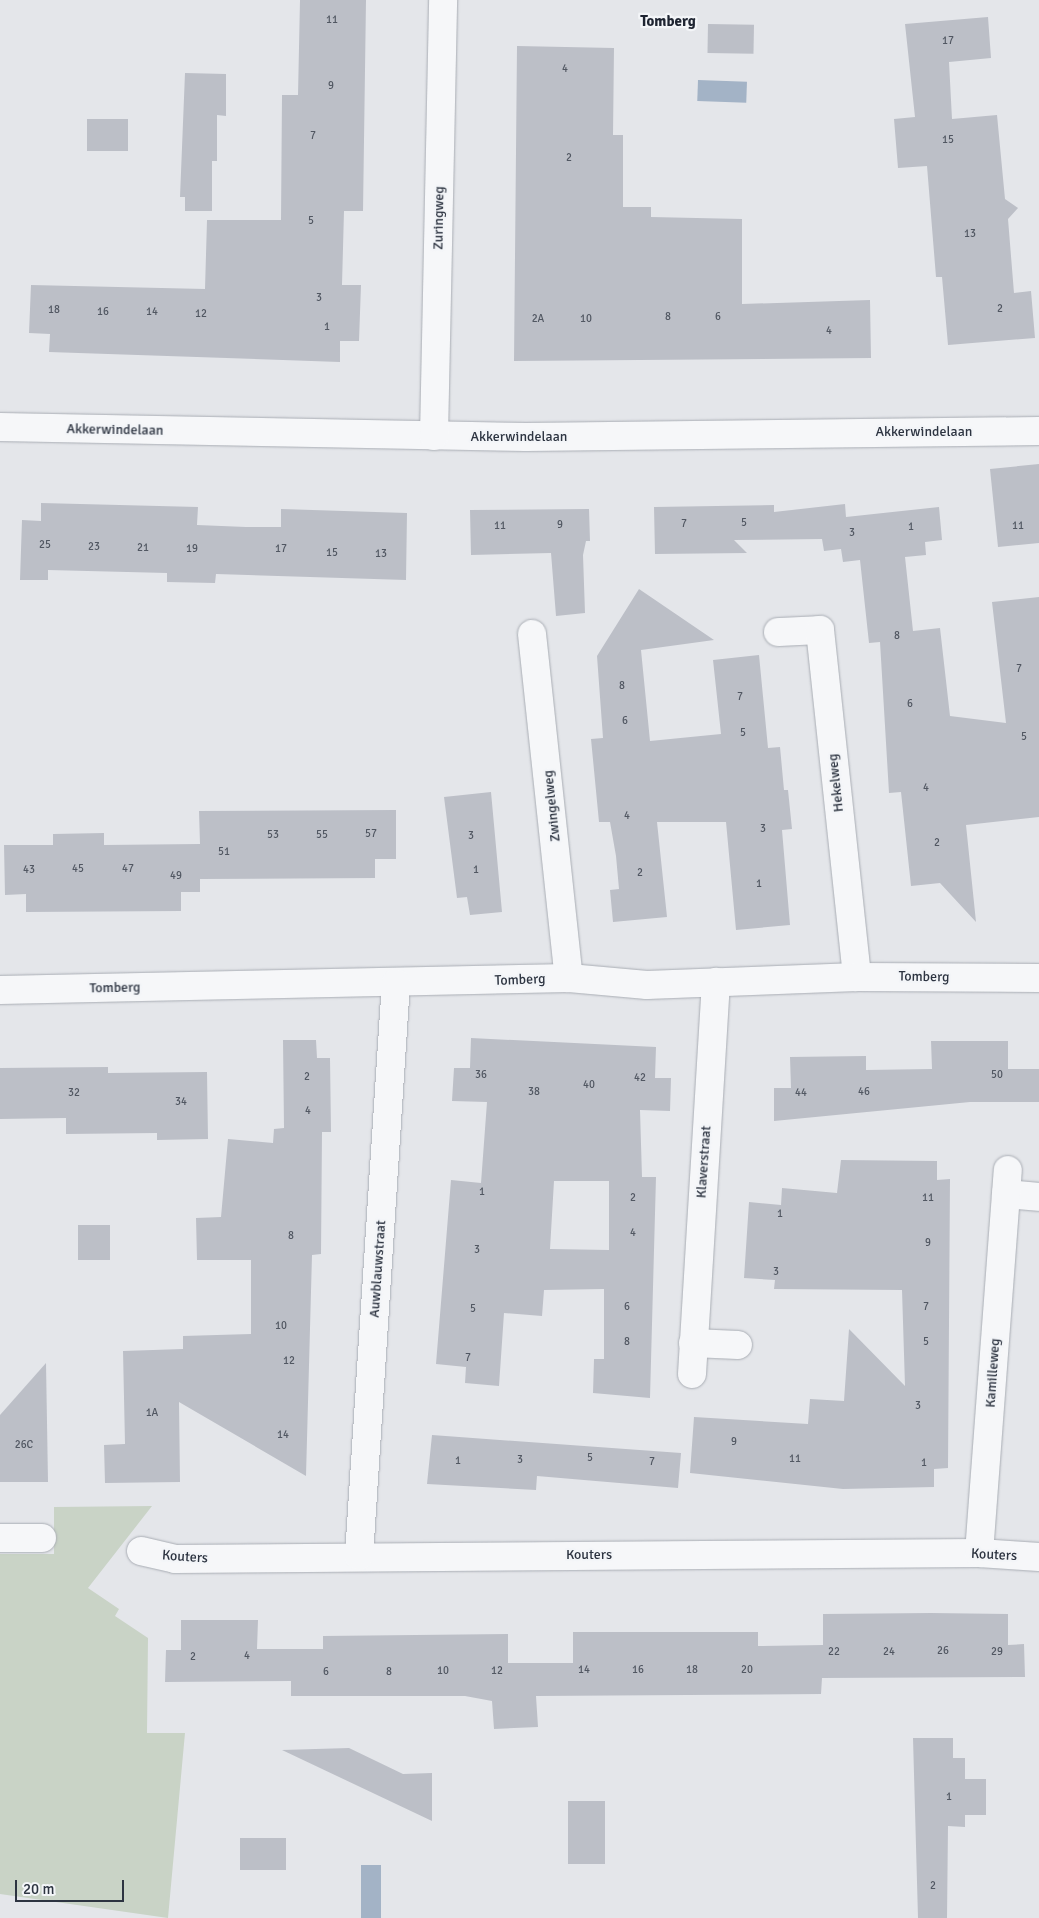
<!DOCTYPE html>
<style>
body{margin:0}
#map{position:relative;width:1039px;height:1918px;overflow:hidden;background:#e4e6ea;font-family:Signika,sans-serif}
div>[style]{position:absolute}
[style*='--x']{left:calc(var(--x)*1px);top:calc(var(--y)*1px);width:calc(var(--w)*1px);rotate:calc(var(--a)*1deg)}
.green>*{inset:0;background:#c9d3c6}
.water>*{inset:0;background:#a3b3c6;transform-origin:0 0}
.building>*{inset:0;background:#bcbfc7;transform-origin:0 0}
.roads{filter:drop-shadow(0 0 1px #a9adb4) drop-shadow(0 0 1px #a9adb4)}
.street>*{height:28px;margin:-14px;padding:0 14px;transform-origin:14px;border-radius:14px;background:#f6f7f9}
span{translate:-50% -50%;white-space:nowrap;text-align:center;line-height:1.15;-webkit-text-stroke:4.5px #f3f5f8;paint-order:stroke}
.number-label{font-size:11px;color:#515762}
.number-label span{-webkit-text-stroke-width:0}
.street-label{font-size:14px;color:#2d3441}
.neighbourhood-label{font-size:15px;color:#1f2532;font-weight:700}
.scale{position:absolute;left:15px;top:1880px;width:109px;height:22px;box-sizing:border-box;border:2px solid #2d3441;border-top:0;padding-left:6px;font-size:15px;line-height:18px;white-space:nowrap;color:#2d3441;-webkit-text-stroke:4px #f3f5f8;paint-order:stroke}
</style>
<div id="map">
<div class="green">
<i style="clip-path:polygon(152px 1506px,88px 1588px,119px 1609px,115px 1616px,148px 1638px,147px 1733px,185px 1733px,168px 1918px,0 1894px,0 1554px,54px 1554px,54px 1507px)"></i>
</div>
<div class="water">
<i style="left:698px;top:80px;width:49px;height:21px;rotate:2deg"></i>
<i style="left:361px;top:1865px;width:20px;height:53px"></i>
</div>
<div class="building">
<i style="clip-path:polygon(300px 0,366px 0,363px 211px,344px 211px,342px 285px,361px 285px,359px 341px,340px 341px,340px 362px,49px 352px,50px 334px,29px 333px,31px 285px,205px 289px,207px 220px,281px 220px,282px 95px,298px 95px)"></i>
<i style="clip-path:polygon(988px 17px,991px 58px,949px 62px,952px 119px,997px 115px,1005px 199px,1018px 208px,1008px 219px,1014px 293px,1031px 291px,1035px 338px,948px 345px,942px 277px,936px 277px,927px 166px,898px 168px,894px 119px,915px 117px,905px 24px)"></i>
<i style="left:708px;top:24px;width:46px;height:29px;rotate:1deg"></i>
<i style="clip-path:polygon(517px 46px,614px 48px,613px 135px,623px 135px,623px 207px,651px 207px,651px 217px,742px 219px,742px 304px,870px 300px,871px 358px,514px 361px)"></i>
<i style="clip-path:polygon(185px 73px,226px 74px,226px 116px,217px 115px,217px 161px,212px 161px,212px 211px,185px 211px,185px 197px,180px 197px)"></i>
<i style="left:128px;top:119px;width:32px;height:41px;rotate:90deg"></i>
<i style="clip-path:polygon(1039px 464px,1039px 543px,998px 547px,990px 469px)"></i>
<i style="clip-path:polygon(41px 503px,198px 507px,197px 525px,246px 527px,281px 527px,281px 509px,407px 513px,406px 580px,216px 574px,215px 583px,167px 582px,167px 573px,48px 570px,48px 580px,20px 580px,22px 520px,41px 521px)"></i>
<i style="clip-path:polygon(845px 504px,846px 517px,939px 507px,942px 540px,925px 542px,926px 555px,905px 557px,913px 631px,940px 628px,950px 716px,1006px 723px,992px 602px,1039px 597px,1039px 817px,966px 825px,976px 922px,940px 883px,911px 886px,901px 792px,889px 793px,880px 642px,869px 643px,860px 560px,843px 562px,841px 549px,824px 551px,822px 539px,734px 540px,747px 553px,655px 554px,654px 507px,774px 505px,774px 512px)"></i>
<i style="clip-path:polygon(589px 509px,590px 541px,586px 541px,583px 555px,585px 613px,556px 616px,551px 553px,471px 555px,470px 510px)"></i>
<i style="clip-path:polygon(639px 589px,714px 640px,641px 650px,650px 741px,721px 734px,713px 660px,759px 655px,768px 748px,780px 747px,784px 790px,788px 790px,792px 829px,782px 830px,790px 925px,736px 930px,726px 822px,657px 822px,667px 917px,613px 922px,610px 890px,619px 889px,616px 856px,610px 822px,599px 822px,591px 739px,603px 738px,597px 656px)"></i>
<i style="clip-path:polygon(491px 792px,502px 912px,470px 915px,467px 897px,457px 898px,444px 797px)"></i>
<i style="clip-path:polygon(396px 810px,396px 859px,375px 859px,375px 878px,200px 879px,200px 892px,181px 892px,181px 911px,26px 912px,26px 894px,5px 895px,4px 845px,53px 845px,53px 834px,104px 833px,104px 845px,200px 844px,199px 811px)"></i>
<i style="clip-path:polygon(evenodd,471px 1038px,656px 1047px,655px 1078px,671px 1078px,670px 1111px,640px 1110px,642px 1177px,656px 1177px,650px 1398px,593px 1393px,594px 1359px,604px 1359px,604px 1289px,544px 1290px,542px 1316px,504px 1313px,499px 1386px,465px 1383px,466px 1367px,436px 1364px,451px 1180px,481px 1183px,487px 1102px,452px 1101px,454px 1068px,470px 1068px,471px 1038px,554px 1181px,609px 1181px,609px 1250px,550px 1249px,554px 1181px)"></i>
<i style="clip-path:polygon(283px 1040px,316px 1040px,317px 1058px,330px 1058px,331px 1132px,322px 1132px,321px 1254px,312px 1255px,306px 1476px,179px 1402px,180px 1482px,105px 1483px,104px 1445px,125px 1444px,123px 1351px,183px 1349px,183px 1336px,251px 1334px,251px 1260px,197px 1260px,196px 1218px,221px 1217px,228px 1139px,273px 1143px,274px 1129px,284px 1128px)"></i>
<i style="clip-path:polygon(931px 1041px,1008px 1041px,1008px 1069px,1039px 1069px,1039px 1102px,970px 1102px,774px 1121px,774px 1088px,791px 1088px,790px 1057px,866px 1056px,866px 1070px,932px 1069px)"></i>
<i style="clip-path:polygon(108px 1067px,108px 1073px,207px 1072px,208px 1139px,157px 1140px,157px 1133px,66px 1134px,66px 1118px,0 1119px,0 1068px)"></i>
<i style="clip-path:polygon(841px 1160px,937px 1161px,937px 1180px,950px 1179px,948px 1468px,934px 1469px,934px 1487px,843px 1489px,690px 1473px,694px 1417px,808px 1424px,810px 1399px,844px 1401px,849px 1329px,905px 1386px,902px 1290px,774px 1289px,775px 1280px,744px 1278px,749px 1202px,781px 1205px,782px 1188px,837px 1193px)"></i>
<i style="left:78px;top:1225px;width:32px;height:35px"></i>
<i style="clip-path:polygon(46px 1363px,48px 1482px,0 1482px,0 1415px)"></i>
<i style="clip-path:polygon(432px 1435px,681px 1453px,678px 1488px,537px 1476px,536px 1490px,427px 1484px)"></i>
<i style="clip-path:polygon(931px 1613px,1008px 1614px,1008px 1645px,1024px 1644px,1025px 1677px,822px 1678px,821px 1694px,536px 1696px,538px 1727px,494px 1729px,492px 1701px,465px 1696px,291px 1696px,291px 1681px,165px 1682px,166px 1650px,181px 1650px,181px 1620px,258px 1620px,257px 1649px,323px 1649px,323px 1636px,508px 1634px,508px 1663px,573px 1663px,573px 1632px,758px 1632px,758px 1646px,823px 1645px,823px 1614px)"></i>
<i style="clip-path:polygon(913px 1738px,953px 1738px,953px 1758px,965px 1758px,965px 1779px,986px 1779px,986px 1815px,965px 1815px,965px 1827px,948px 1826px,947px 1918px,918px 1918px)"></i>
<i style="clip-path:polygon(349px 1748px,403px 1774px,432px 1773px,432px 1821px,282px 1750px)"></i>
<i style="left:568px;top:1801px;width:37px;height:63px"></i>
<i style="left:240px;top:1838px;width:46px;height:32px"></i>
</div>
<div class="roads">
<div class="street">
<i style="--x:0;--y:427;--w:526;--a:1.09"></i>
<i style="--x:526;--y:437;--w:513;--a:-0.67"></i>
<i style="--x:434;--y:436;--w:436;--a:-88.8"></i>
<i style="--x:778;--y:632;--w:42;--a:-2.7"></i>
<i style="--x:820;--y:630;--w:349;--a:83.9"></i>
<i style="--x:532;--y:634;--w:346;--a:83.9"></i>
<i style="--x:0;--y:990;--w:569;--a:-1.21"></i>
<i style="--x:569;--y:978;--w:78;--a:5.1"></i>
<i style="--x:647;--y:985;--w:210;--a:-2.2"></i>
<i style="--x:857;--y:977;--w:182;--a:0.3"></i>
<i style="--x:1006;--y:1194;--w:33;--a:5"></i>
<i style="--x:693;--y:1343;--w:45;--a:2.5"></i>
<i style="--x:692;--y:1374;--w:393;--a:-86.5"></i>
<i style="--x:0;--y:1538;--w:42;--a:0"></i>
<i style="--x:141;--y:1551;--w:35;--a:13"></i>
<i style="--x:175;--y:1559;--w:804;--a:-0.43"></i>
<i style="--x:979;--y:1553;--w:60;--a:3.8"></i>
<i style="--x:979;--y:1553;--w:384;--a:-85.7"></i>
<i style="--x:359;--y:1556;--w:574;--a:-86.31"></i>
</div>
</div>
<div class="number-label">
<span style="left:332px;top:20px">11</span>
<span style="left:948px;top:41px">17</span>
<span style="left:565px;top:69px">4</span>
<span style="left:331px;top:86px">9</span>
<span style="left:313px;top:136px">7</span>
<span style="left:948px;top:140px">15</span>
<span style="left:569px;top:158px">2</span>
<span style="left:311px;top:221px">5</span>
<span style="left:970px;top:234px">13</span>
<span style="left:319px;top:298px">3</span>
<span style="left:1000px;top:309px">2</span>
<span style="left:54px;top:310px">18</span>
<span style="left:103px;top:312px">16</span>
<span style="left:152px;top:312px">14</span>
<span style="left:201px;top:314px">12</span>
<span style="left:668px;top:317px">8</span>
<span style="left:718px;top:317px">6</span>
<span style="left:538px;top:319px">2A</span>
<span style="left:586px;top:319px">10</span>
<span style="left:327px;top:327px">1</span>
<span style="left:829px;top:331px">4</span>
<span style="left:744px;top:523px">5</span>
<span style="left:684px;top:524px">7</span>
<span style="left:560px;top:525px">9</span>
<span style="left:500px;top:526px">11</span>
<span style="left:1018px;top:526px">11</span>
<span style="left:911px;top:527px">1</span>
<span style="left:852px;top:533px">3</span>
<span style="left:45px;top:545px">25</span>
<span style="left:94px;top:547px">23</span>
<span style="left:143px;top:548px">21</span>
<span style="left:192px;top:549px">19</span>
<span style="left:281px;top:549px">17</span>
<span style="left:332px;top:553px">15</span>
<span style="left:381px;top:554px">13</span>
<span style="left:897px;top:636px">8</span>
<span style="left:1019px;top:669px">7</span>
<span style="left:622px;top:686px">8</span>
<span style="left:740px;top:697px">7</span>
<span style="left:910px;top:704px">6</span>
<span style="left:625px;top:721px">6</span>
<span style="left:743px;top:733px">5</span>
<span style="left:1024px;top:737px">5</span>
<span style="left:926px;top:788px">4</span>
<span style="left:627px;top:816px">4</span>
<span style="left:763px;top:829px">3</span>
<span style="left:371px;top:834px">57</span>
<span style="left:273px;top:835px">53</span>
<span style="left:322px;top:835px">55</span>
<span style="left:471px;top:836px">3</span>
<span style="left:937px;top:843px">2</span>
<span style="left:224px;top:852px">51</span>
<span style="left:78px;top:869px">45</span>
<span style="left:128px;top:869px">47</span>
<span style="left:29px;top:870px">43</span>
<span style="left:476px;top:870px">1</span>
<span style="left:640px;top:873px">2</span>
<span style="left:176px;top:876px">49</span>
<span style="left:759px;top:884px">1</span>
<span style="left:481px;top:1075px">36</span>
<span style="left:997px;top:1075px">50</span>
<span style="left:307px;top:1077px">2</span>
<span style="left:640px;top:1078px">42</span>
<span style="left:589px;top:1085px">40</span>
<span style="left:534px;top:1092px">38</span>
<span style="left:864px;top:1092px">46</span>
<span style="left:74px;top:1093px">32</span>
<span style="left:801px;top:1093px">44</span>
<span style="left:181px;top:1102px">34</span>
<span style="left:308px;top:1111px">4</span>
<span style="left:482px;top:1192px">1</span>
<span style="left:633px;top:1198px">2</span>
<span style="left:928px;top:1198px">11</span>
<span style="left:780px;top:1214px">1</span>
<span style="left:633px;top:1233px">4</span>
<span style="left:291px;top:1236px">8</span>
<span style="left:928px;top:1243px">9</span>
<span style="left:477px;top:1250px">3</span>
<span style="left:776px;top:1272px">3</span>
<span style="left:627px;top:1307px">6</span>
<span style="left:926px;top:1307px">7</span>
<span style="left:473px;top:1309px">5</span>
<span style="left:281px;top:1326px">10</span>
<span style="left:627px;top:1342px">8</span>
<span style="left:926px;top:1342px">5</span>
<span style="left:468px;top:1358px">7</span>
<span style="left:289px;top:1361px">12</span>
<span style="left:918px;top:1406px">3</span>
<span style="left:152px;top:1413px">1A</span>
<span style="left:283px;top:1435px">14</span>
<span style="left:734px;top:1442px">9</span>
<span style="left:24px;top:1445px">26C</span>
<span style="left:590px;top:1458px">5</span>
<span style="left:795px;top:1459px">11</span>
<span style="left:520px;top:1460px">3</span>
<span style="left:458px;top:1461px">1</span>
<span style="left:652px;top:1462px">7</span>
<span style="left:924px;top:1463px">1</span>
<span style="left:943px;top:1651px">26</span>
<span style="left:834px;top:1652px">22</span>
<span style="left:889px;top:1652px">24</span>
<span style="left:997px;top:1652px">29</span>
<span style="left:247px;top:1656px">4</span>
<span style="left:193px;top:1657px">2</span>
<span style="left:584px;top:1670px">14</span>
<span style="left:638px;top:1670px">16</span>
<span style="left:692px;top:1670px">18</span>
<span style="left:747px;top:1670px">20</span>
<span style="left:443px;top:1671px">10</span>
<span style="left:497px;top:1671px">12</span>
<span style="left:326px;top:1672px">6</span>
<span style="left:389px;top:1672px">8</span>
<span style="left:949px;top:1797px">1</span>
<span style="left:933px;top:1886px">2</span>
</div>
<div class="street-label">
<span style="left:439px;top:218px;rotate:-89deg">Zuringweg</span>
<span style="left:115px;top:430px;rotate:1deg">Akkerwindelaan</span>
<span style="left:924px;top:432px">Akkerwindelaan</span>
<span style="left:519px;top:437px">Akkerwindelaan</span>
<span style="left:836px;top:783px;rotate:-96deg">Hekelweg</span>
<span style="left:552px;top:806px;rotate:-96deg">Zwingelweg</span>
<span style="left:924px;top:977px;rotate:1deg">Tomberg</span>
<span style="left:520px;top:980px;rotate:-2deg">Tomberg</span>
<span style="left:115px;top:988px;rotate:-1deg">Tomberg</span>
<span style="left:704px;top:1162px;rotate:-86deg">Klaverstraat</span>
<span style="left:378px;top:1269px;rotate:-86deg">Auwblauwstraat</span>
<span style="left:993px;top:1373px;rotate:-86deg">Kamilleweg</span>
<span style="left:589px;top:1555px">Kouters</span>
<span style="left:994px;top:1555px;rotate:3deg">Kouters</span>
<span style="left:185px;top:1557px;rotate:4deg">Kouters</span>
</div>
<div class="neighbourhood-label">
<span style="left:668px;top:22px">Tomberg</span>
</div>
<div class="scale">20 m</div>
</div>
